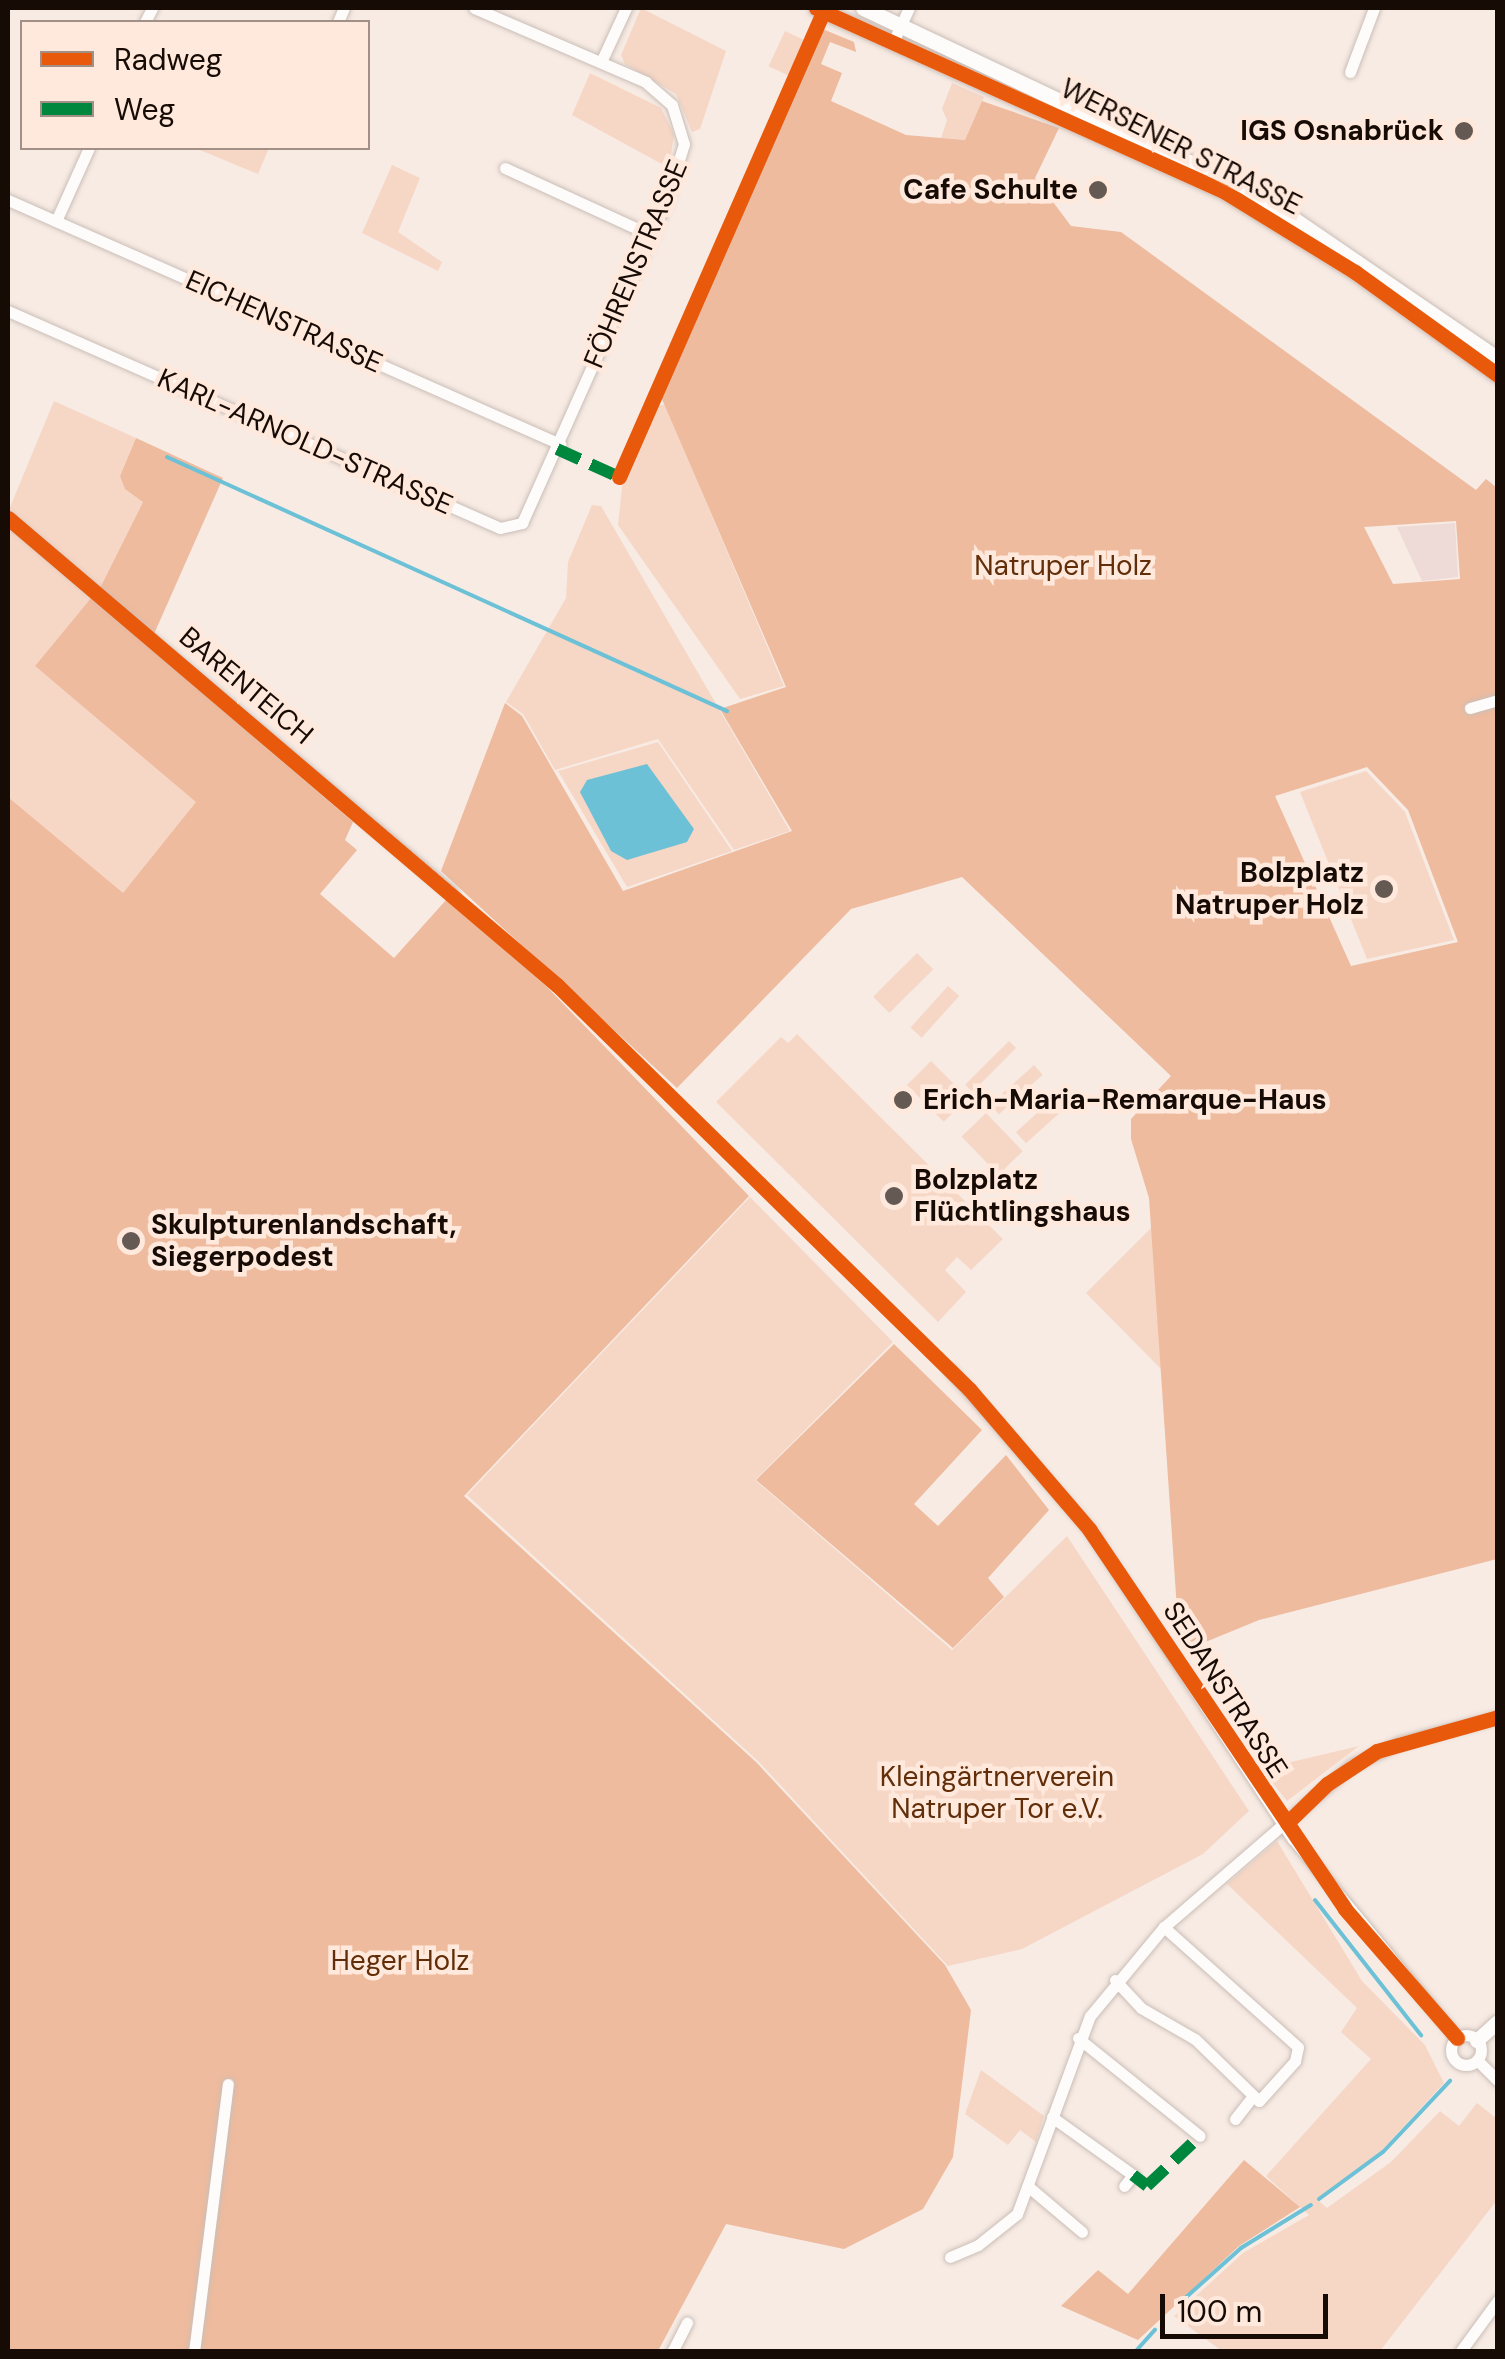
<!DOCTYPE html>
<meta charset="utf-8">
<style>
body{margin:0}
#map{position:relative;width:1505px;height:2359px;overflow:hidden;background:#f7ebe4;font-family:"DM Sans",sans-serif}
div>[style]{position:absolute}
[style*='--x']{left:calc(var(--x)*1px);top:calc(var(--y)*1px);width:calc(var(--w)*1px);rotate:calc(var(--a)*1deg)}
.industrial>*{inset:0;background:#eedad7}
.green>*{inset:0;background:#f6d7c6;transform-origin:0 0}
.forest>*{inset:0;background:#eebb9e}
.water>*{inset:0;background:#6cc1d7}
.stream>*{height:4px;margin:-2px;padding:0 2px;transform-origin:2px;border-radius:2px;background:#6cc1d7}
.roads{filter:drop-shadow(0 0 2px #cabeb7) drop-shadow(0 0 2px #cabeb7)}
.minor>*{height:11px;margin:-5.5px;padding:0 5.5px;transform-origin:5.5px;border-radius:5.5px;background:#fefcfb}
.minor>.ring{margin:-5.5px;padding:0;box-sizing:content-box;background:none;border:11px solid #fefcfb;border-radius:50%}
.tertiary>*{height:14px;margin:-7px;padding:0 7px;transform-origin:7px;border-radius:7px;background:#fefcfb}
.secondary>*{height:15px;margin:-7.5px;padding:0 7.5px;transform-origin:7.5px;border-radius:7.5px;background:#fefcfb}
.quiet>*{height:12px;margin-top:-6px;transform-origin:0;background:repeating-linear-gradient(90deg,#00873e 0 25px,transparent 0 37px)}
.cycleway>*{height:15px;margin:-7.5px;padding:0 7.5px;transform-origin:7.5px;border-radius:7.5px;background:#e8590c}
.dots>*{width:28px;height:28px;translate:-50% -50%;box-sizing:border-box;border:5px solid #ffe8dc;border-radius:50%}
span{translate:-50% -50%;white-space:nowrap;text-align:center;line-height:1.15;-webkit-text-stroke:9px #ffe8dc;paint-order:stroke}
.poi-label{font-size:28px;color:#170b05;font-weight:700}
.right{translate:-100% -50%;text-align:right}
.left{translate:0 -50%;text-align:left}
.street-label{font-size:28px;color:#170b05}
.park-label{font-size:28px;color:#612e09}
.frame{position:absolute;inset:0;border:10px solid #170b05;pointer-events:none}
.legend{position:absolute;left:20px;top:20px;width:350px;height:130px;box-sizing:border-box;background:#ffe8dc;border:2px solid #a29086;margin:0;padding:12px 18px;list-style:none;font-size:30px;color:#170b05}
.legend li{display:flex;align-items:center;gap:20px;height:50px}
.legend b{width:50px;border:2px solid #a29086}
.scale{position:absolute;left:1160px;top:2294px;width:168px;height:45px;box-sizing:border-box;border:5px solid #170b05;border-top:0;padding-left:12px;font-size:30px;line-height:35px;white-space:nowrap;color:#170b05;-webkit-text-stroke:8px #ffe8dc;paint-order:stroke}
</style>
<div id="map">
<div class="industrial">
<i style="clip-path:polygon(1455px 523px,1458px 577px,1422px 581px,1397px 527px)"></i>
</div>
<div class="green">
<i style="clip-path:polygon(641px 8px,726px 51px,700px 129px,692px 132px,676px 94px,625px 64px,621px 55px)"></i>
<i style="left:785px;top:31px;width:23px;height:39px;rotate:25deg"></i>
<i style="clip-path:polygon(590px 73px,661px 108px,674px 134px,669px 168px,572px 115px)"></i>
<i style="clip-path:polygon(952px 83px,984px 97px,965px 140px,941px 138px,947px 120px,942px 109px)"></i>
<i style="clip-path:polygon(195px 148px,269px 148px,258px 174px)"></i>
<i style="clip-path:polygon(392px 165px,420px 178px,398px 232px,442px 262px,438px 271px,362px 233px)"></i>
<i style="clip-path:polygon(54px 401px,136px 438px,120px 476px,143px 502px,100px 588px,8px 512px)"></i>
<i style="clip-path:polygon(665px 404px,665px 405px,784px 686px,740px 699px,618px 525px,623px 478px,653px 407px)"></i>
<i style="clip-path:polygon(592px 505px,601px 506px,790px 831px,734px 850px,658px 739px,555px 770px,523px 714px,506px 702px,566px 598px,568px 562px)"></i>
<i style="clip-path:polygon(8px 528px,91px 598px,35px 666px,197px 801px,123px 894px,8px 797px)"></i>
<i style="clip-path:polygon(658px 742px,732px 851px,627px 887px,558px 771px)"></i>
<i style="clip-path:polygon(1366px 771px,1405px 812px,1454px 940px,1367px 959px,1300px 792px)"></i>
<i style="left:917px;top:953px;width:23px;height:62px;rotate:45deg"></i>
<i style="left:948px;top:986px;width:15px;height:56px;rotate:42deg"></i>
<i style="clip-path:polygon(797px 1034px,1003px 1239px,971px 1270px,957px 1257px,945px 1270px,966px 1292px,938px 1322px,716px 1102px,781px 1037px,788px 1043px)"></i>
<i style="left:1009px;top:1041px;width:10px;height:62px;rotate:45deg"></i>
<i style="left:931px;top:1061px;width:52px;height:34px;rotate:45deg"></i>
<i style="left:1034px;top:1065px;width:13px;height:59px;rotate:48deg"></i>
<i style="left:1056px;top:1096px;width:15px;height:54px;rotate:48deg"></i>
<i style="left:986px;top:1113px;width:53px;height:34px;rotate:46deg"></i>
<i style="clip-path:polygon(750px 1197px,893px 1342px,755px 1480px,952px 1650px,1067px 1536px,1249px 1811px,1203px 1854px,1022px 1949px,948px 1966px,759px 1762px,467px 1495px)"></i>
<i style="clip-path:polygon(1152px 1227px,1161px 1369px,1086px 1293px)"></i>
<i style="clip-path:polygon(1359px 1746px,1287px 1801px,1261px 1769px)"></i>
<i style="clip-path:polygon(1277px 1841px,1362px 1981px,1425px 2045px,1444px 2083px,1382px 2150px,1317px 2199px,1327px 2208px,1391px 2162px,1440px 2111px,1459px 2126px,1477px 2103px,1497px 2119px,1497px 2200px,1380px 2351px,1222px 2351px,1174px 2316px,1243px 2253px,1309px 2215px,1266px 2176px,1371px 2059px,1341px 2032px,1357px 2008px,1227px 1884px)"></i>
<i style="clip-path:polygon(981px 2070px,1044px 2116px,1036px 2142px,1020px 2130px,1008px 2145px,965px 2114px)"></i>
</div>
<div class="forest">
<i style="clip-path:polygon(evenodd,813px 25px,854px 42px,856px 52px,830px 42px,821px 64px,842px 73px,831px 101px,906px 135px,965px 140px,982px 101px,1059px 128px,1035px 178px,1071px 226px,1121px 232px,1476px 490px,1486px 479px,1497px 488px,1497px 1559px,1259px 1620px,1186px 1650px,1179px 1639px,1149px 1198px,1131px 1139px,1131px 1119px,1171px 1076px,962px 877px,851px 909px,677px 1088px,441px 871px,505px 703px,522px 716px,623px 891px,792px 831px,720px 709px,786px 687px,655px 383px,813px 25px,1456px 521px,1460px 579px,1393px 584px,1364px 527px,1456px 521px,813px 25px,1367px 767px,1408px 810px,1458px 942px,1351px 966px,1275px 796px,1367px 767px)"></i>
<i style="clip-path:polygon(136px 438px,223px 478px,154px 634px,100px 588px,143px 502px,125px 489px,120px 476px)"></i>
<i style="clip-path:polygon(91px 598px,353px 822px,345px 840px,357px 850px,320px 894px,394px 958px,447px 899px,547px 987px,749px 1196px,464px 1496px,756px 1762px,945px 1965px,971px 2010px,953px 2157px,923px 2209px,844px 2249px,726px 2224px,658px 2351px,8px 2351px,8px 797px,123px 893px,196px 802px,35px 666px)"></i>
<i style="clip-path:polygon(894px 1344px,982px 1430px,914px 1504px,938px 1526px,1006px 1455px,1049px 1510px,988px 1578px,1004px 1597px,953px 1648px,756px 1480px)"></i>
<i style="clip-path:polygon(1244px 2160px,1300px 2207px,1239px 2246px,1138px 2340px,1061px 2306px,1098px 2270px,1128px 2294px)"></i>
</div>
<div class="water">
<i style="clip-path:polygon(647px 764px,694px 829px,687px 842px,627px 860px,611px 851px,580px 792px,587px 780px)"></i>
</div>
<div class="stream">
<i style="--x:167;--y:457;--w:615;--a:24.4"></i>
<i style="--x:1315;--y:1900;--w:172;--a:51.9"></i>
<i style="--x:1319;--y:2199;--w:79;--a:-36.3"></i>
<i style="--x:1383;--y:2152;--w:98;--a:-46.7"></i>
<i style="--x:1183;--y:2300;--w:78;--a:-41.9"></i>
<i style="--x:1241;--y:2248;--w:82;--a:-31.6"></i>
<i style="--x:1135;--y:2352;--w:30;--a:-48"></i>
</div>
<div class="roads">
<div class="minor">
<i style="--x:145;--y:22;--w:16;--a:-63"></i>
<i style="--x:338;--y:22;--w:15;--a:-67"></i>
<i style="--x:894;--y:40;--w:35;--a:-65"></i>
<i style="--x:601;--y:62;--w:60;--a:-65.2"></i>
<i style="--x:1350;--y:72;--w:68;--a:-69.4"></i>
<i style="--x:505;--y:168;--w:161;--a:24.7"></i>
<i style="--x:8;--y:200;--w:604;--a:23.85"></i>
<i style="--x:56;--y:221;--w:80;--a:-65.7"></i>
<i style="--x:8;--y:311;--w:538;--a:23.8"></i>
<i style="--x:500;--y:528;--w:23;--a:-13"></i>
<i style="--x:522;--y:523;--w:350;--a:-65.9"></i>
<i style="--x:665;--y:204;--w:63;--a:-72.4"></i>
<i style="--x:684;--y:144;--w:41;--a:-107.1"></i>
<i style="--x:672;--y:105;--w:35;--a:-139"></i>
<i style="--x:646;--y:82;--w:187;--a:-156.7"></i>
<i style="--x:8;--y:518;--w:581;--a:40.18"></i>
<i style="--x:1470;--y:708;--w:29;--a:-16"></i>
<i style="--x:950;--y:1370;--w:211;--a:48.8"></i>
<i style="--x:1089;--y:1529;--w:371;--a:56.7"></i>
<i style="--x:1293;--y:1839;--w:258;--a:50.5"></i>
<i style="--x:1115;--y:1980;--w:38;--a:47"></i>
<i style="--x:1141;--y:2008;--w:62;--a:29.9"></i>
<i style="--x:1195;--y:2039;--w:89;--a:44.1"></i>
<i style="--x:1259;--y:2101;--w:54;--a:-48"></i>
<i style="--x:1295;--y:2061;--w:14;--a:-78"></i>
<i style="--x:1298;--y:2047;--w:180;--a:-138.2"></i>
<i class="ring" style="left:1451px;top:2035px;width:19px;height:19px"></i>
<i style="--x:1078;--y:2038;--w:156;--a:38.8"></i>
<i style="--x:1477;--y:2060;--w:30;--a:45"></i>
<i style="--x:1052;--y:2117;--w:100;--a:35.6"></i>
<i style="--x:1133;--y:2175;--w:14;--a:129"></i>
<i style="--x:1235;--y:2119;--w:29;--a:-52"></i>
<i style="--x:1030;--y:2188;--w:68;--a:40.2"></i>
<i style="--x:950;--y:2257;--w:30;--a:-23"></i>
<i style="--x:978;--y:2245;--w:50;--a:-38.5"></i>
<i style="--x:1017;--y:2214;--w:211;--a:-69.8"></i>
<i style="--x:1090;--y:2016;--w:116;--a:-50.3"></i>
<i style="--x:1164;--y:1927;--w:248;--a:-40.8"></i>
<i style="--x:1352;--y:1765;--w:54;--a:-25.1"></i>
<i style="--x:1401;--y:1742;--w:100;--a:-14.5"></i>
<i style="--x:194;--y:2352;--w:270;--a:-82.8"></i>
<i style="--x:672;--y:2352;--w:33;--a:-63"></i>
<i style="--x:1460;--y:2352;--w:64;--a:-53.8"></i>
</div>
<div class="tertiary">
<i style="--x:1477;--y:2041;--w:28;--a:-42"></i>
</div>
<div class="secondary">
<i style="--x:816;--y:8;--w:448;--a:24.2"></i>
<i style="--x:1225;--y:192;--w:153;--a:31.6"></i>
<i style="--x:1355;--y:272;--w:176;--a:35.8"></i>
<i style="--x:863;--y:8;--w:436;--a:25.3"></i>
<i style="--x:1257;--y:194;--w:292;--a:34.4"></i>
</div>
</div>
<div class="quiet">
<i style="--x:557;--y:449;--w:68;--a:24.3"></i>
<i style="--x:619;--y:477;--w:8;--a:-67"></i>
<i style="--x:1133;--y:2175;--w:18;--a:38"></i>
<i style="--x:1147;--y:2186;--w:73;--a:-43.3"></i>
</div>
<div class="cycleway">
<i style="--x:816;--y:8;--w:448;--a:24.2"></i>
<i style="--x:1225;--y:192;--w:153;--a:31.6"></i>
<i style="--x:1355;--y:272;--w:176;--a:35.8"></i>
<i style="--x:619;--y:477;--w:510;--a:-66.3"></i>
<i style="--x:8;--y:518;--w:721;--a:40.39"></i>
<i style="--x:557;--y:985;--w:578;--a:44.44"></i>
<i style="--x:970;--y:1390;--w:183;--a:49.4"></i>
<i style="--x:1089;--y:1529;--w:458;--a:56"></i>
<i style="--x:1345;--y:1909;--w:171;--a:49"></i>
<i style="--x:1287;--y:1823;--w:56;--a:-44.3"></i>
<i style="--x:1327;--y:1784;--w:60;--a:-33.4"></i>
<i style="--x:1377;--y:1751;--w:126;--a:-15.7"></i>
</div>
<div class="dots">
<i style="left:1464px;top:131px;background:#655953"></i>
<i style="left:1098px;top:190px;background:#655953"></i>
<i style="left:1384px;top:889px;background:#655953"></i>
<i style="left:903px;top:1100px;background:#655953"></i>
<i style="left:894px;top:1196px;background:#655953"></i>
<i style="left:131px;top:1241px;background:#655953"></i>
</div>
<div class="poi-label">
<span class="right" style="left:1444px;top:131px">IGS Osnabrück</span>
<span class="right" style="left:1078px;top:190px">Cafe Schulte</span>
<span class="right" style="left:1364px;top:889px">Bolzplatz<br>Natruper Holz</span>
<span class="left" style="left:923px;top:1100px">Erich-Maria-Remarque-Haus</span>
<span class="left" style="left:914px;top:1196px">Bolzplatz<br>Flüchtlingshaus</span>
<span class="left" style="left:151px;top:1241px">Skulpturenlandschaft,<br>Siegerpodest</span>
</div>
<div class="street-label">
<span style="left:1181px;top:147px;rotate:27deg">WERSENER STRASSE</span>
<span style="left:636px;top:264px;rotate:-67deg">FÖHRENSTRASSE</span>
<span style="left:284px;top:322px;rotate:24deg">EICHENSTRASSE</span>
<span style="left:305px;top:442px;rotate:24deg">KARL-ARNOLD-STRASSE</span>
<span style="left:246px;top:686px;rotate:40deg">BARENTEICH</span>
<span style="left:1225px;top:1690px;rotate:57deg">SEDANSTRASSE</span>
</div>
<div class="park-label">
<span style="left:1063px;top:566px">Natruper Holz</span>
<span style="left:997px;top:1793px">Kleingärtnerverein<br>Natruper Tor e.V.</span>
<span style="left:400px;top:1961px">Heger Holz</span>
</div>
<div class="frame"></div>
<ul class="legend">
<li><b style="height:12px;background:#e8590c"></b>Radweg</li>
<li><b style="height:12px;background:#00873e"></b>Weg</li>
</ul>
<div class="scale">100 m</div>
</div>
